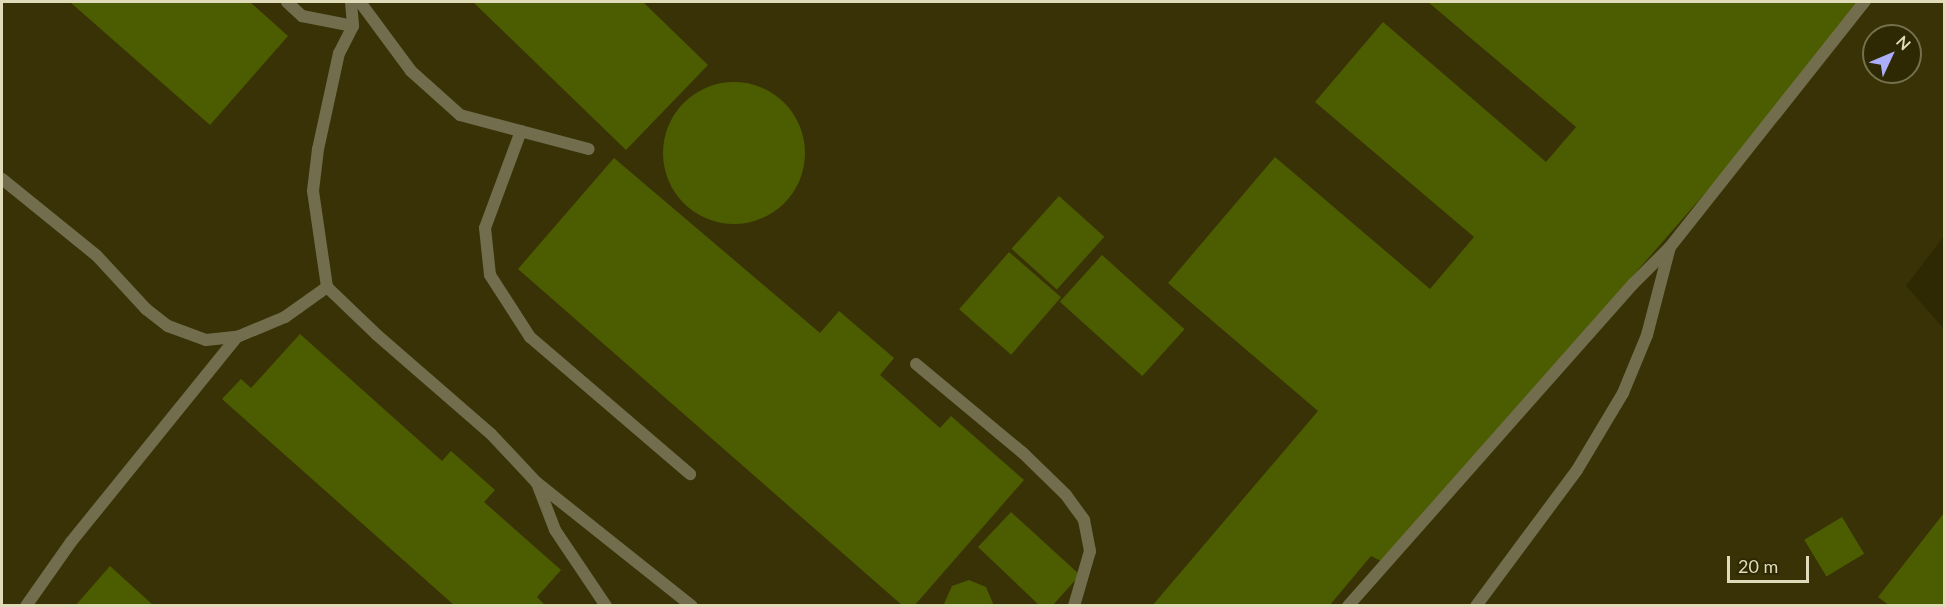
<!DOCTYPE html>
<style>
body{margin:0}
#map{position:relative;width:1946px;height:607px;overflow:hidden;background:#2e2903;font-family:Lato,sans-serif}
div>[style]{position:absolute}
[style*='--x']{left:calc(var(--x)*1px);top:calc(var(--y)*1px);width:calc(var(--w)*1px);rotate:calc(var(--a)*1deg)}
.built>*{inset:0;background:#383206}
.building>*{inset:0;background:#4c5d01;transform-origin:0 0}
.round{border-radius:50%}
.lane>*{height:12px;margin:-6px;padding:0 6px;transform-origin:6px;border-radius:6px;background:#726e4d}
span{translate:-50% -50%;white-space:nowrap;text-align:center;line-height:1.15;-webkit-text-stroke:5px #2e2903;paint-order:stroke}
.frame{position:absolute;inset:0;border:3px solid #e0dcba;pointer-events:none}
.north{position:absolute;left:1862px;top:24px;width:60px;height:60px;box-sizing:border-box;background:#2e2903;border:2px solid #75714c;border-radius:50%;rotate:46deg;font-size:16px;font-weight:700;line-height:24px;text-align:center;color:#e0dcba}
.north::after{content:'';display:block;margin:auto;width:21px;height:27px;background:#abaffb;clip-path:polygon(50% 0,100% 100%,50% 72%,0 100%)}
.scale{position:absolute;left:1727px;top:556px;width:82px;height:27px;box-sizing:border-box;border:3px solid #e0dcba;border-top:0;padding-left:8px;font-size:18px;line-height:21px;white-space:nowrap;color:#e0dcba;-webkit-text-stroke:4px #2e2903;paint-order:stroke}
</style>
<div id="map">
<div class="built">
<i style="clip-path:polygon(evenodd,2px 2px,1944px 2px,1944px 236px,1906px 286px,1944px 329px,1944px 605px,2px 605px,2px 2px,1874px 36px,1910px 36px,1910px 72px,1874px 72px,1874px 36px)"></i>
</div>
<div class="building">
<i style="clip-path:polygon(70px 2px,250px 2px,288px 36px,210px 125px)"></i>
<i style="clip-path:polygon(473px 2px,643px 2px,708px 65px,626px 150px)"></i>
<i style="clip-path:polygon(1428px 2px,1872px 2px,1383px 562px,1371px 556px,1329px 606px,1152px 606px,1318px 411px,1168px 283px,1275px 157px,1430px 289px,1474px 237px,1315px 102px,1383px 22px,1546px 162px,1576px 127px)"></i>
<i class="round" style="left:663px;top:82px;width:142px;height:142px"></i>
<i style="clip-path:polygon(614px 158px,820px 333px,839px 311px,894px 358px,880px 375px,940px 428px,951px 416px,1024px 480px,914px 606px,903px 606px,518px 269px)"></i>
<i style="left:1059px;top:196px;width:61px;height:71px;rotate:42deg"></i>
<i style="left:1009px;top:252px;width:69px;height:76px;rotate:41deg"></i>
<i style="left:1102px;top:255px;width:111px;height:63px;rotate:42deg"></i>
<i style="clip-path:polygon(300px 334px,442px 461px,451px 451px,495px 490px,484px 502px,561px 570px,537px 597px,546px 606px,455px 606px,222px 399px,241px 379px,251px 388px)"></i>
<i style="clip-path:polygon(1011px 512px,1080px 575px,1052px 606px,1040px 606px,978px 547px)"></i>
<i style="clip-path:polygon(1944px 513px,1944px 606px,1890px 606px,1878px 597px)"></i>
<i style="left:1842px;top:517px;width:43px;height:44px;rotate:59deg"></i>
<i style="clip-path:polygon(110px 566px,154px 606px,75px 606px)"></i>
<i style="clip-path:polygon(969px 580px,986px 587px,994px 606px,943px 606px,952px 586px)"></i>
</div>
<div class="lane">
<i style="--x:287;--y:2;--w:21;--a:43"></i>
<i style="--x:302;--y:16;--w:52;--a:11.1"></i>
<i style="--x:351;--y:2;--w:24;--a:85"></i>
<i style="--x:353;--y:26;--w:30;--a:117"></i>
<i style="--x:339;--y:53;--w:98;--a:102.3"></i>
<i style="--x:318;--y:149;--w:42;--a:96.8"></i>
<i style="--x:313;--y:191;--w:97;--a:81.7"></i>
<i style="--x:327;--y:287;--w:69;--a:43.8"></i>
<i style="--x:377;--y:335;--w:151;--a:41"></i>
<i style="--x:491;--y:434;--w:66;--a:46.8"></i>
<i style="--x:536;--y:482;--w:199;--a:38.5"></i>
<i style="--x:360;--y:2;--w:86;--a:53.5"></i>
<i style="--x:411;--y:71;--w:66;--a:41.9"></i>
<i style="--x:460;--y:115;--w:133;--a:14.8"></i>
<i style="--x:521;--y:131;--w:103;--a:110.4"></i>
<i style="--x:485;--y:228;--w:47;--a:83.9"></i>
<i style="--x:490;--y:275;--w:74;--a:57.2"></i>
<i style="--x:530;--y:337;--w:211;--a:40.6"></i>
<i style="--x:2;--y:179;--w:122;--a:39"></i>
<i style="--x:97;--y:256;--w:72;--a:47.2"></i>
<i style="--x:146;--y:309;--w:28;--a:38"></i>
<i style="--x:168;--y:326;--w:40;--a:20.2"></i>
<i style="--x:206;--y:340;--w:31;--a:-6"></i>
<i style="--x:237;--y:337;--w:52;--a:-22.6"></i>
<i style="--x:285;--y:317;--w:52;--a:-35.5"></i>
<i style="--x:916;--y:364;--w:139;--a:39.8"></i>
<i style="--x:1023;--y:453;--w:60;--a:44.3"></i>
<i style="--x:1066;--y:495;--w:31;--a:54"></i>
<i style="--x:1084;--y:520;--w:32;--a:79"></i>
<i style="--x:1090;--y:551;--w:57;--a:106.2"></i>
<i style="--x:537;--y:483;--w:50;--a:69"></i>
<i style="--x:555;--y:530;--w:92;--a:56.1"></i>
<i style="--x:26;--y:606;--w:78;--a:-54.9"></i>
<i style="--x:71;--y:542;--w:264;--a:-51"></i>
<i style="--x:1348;--y:606;--w:430;--a:-48.5"></i>
<i style="--x:1633;--y:284;--w:52;--a:-45"></i>
<i style="--x:1670;--y:247;--w:313;--a:-51.6"></i>
<i style="--x:1476;--y:606;--w:169;--a:-53.4"></i>
<i style="--x:1577;--y:470;--w:90;--a:-59.1"></i>
<i style="--x:1623;--y:393;--w:63;--a:-67.5"></i>
<i style="--x:1647;--y:335;--w:91;--a:-75.4"></i>
</div>
<div class="frame"></div>
<div class="north">N</div>
<div class="scale">20 m</div>
</div>
